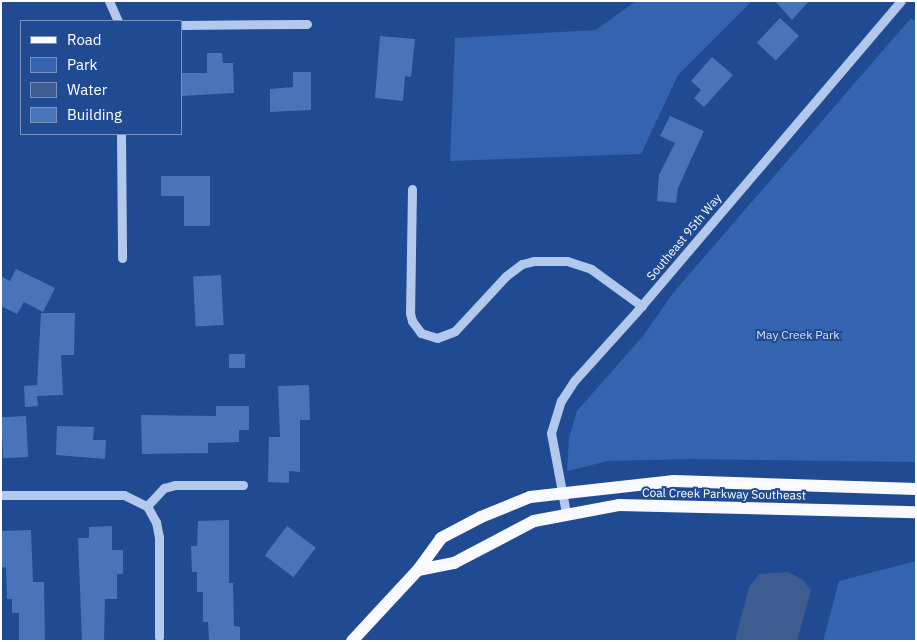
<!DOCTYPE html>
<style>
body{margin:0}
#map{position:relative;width:917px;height:642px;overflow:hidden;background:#204b92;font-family:"IBM Plex Sans",sans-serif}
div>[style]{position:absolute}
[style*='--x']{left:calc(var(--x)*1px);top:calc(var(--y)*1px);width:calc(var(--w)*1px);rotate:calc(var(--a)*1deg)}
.green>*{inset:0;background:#3464af}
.water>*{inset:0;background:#3e5c90}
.building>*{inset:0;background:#4974b9;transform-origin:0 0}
.minor>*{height:9px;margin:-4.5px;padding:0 4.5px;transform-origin:4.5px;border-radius:4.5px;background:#b2c9ed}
.major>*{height:12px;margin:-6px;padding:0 6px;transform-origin:6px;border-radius:6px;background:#f8faff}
span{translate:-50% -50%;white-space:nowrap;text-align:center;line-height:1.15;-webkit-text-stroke:4px #204b92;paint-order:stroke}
.street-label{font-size:12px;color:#fff}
.park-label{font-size:12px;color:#d7e5fa}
.frame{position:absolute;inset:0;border:2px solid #fff;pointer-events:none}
.legend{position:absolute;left:20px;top:20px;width:162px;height:115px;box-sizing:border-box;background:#204b92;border:1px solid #7993be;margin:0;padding:6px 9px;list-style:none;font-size:15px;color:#fff}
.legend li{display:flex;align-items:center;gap:10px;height:25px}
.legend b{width:25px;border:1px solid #7993be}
</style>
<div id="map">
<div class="green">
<i style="clip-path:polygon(636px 1px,752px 1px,678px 75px,641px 154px,450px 161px,455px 38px,596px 30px)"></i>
<i style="clip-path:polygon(911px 18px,916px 22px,916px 462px,688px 459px,608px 461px,567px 471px,569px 438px,577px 411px,643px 336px,673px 293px)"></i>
<i style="clip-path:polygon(916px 561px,916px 641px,823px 641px,839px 581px)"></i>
</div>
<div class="water">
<i style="clip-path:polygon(788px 572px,803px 580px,811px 590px,797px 641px,735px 641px,749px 587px,759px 574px)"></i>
</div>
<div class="building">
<i style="clip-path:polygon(775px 1px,809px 1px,792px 20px)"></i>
<i style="left:780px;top:18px;width:26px;height:34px;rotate:43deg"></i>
<i style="clip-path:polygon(380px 36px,415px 39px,411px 77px,405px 76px,403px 101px,375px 98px)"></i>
<i style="clip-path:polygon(207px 53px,222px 53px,223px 63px,233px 63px,234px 93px,181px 96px,181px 73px,207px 73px)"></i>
<i style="clip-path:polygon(712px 57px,733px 75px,704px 107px,694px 98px,701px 90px,691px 81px)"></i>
<i style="clip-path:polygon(293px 72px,311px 72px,311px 110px,270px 112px,270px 89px,293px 87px)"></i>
<i style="clip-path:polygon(670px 116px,704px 131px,678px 188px,676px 203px,657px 201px,659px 175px,675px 143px,660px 136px)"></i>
<i style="clip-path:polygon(161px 176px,210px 176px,210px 226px,184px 226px,184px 196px,161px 196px)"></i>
<i style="clip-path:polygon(16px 269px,55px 288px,43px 312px,24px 302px,17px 314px,1px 306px,1px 276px,10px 281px)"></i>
<i style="left:221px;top:275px;width:50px;height:28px;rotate:87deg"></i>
<i style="clip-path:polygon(41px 313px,75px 313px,74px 355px,61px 355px,63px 395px,37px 396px,38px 406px,25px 407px,24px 386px,37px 385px)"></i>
<i style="left:229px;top:354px;width:16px;height:14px"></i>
<i style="clip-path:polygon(309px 385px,310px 420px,300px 420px,300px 472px,289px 471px,289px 483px,268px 482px,269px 437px,280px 437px,278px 386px)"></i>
<i style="clip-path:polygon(216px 406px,249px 406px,249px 430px,239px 430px,239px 442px,208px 443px,208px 453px,142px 454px,141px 415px,216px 416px)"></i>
<i style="left:26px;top:416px;width:41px;height:25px;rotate:87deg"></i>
<i style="clip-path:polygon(57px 426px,94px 427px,93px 440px,106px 440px,105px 459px,56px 455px)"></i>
<i style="clip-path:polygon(229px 520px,229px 583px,233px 583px,234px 626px,240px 627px,240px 641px,209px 641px,208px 622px,203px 622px,203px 592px,197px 592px,197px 572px,192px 572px,191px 546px,197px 546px,198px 521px)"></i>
<i style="clip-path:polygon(112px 526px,112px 550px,123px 550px,123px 574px,117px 574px,117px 599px,105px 599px,104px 641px,82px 641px,78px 538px,89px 538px,89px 527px)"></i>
<i style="left:287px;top:526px;width:36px;height:37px;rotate:37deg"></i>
<i style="clip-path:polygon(31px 530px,33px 582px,44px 582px,45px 641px,19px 641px,19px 613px,12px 613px,12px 599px,7px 599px,6px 567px,1px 568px,1px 531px)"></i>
</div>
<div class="minor">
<i style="--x:109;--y:1;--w:22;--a:66"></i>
<i style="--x:181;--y:25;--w:126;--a:-0.5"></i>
<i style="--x:121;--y:134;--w:124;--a:89.5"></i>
<i style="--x:412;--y:189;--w:124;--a:90.9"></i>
<i style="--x:410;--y:313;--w:8;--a:76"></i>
<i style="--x:412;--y:321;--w:15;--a:53"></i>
<i style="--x:421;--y:333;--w:17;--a:17"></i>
<i style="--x:437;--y:338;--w:19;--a:-21"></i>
<i style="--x:455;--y:331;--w:75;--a:-47.2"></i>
<i style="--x:506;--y:276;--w:20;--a:-37"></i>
<i style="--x:522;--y:264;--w:12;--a:-14"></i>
<i style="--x:534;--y:261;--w:33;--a:0"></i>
<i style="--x:567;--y:261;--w:25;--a:18"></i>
<i style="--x:591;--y:269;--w:63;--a:36"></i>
<i style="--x:1;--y:495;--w:123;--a:0"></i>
<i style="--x:124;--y:495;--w:25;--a:26"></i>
<i style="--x:147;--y:506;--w:25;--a:-47"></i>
<i style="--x:164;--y:488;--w:11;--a:-15"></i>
<i style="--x:175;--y:485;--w:68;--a:0"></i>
<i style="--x:147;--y:506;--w:18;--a:61"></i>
<i style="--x:156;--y:522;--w:15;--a:79"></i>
<i style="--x:159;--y:537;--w:100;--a:90"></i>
<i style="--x:566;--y:513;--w:81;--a:-100.6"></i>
<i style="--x:551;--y:433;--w:34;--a:-73"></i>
<i style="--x:561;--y:401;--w:24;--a:-57"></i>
<i style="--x:574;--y:381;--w:94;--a:-48"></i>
<i style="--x:637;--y:311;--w:407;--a:-49.6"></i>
</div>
<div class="major">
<i style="--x:418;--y:570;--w:37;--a:-11"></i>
<i style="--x:454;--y:563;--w:90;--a:-27.7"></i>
<i style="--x:534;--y:521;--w:86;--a:-10.7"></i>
<i style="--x:619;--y:505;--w:297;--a:1.4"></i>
<i style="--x:352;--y:641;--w:97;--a:-47.1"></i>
<i style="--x:418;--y:570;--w:39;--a:-54"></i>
<i style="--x:441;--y:538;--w:45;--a:-27.7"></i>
<i style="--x:481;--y:517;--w:53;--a:-22.2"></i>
<i style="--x:530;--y:497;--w:145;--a:-6.3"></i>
<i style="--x:674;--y:481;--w:242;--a:1.9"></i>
</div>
<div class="street-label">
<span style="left:684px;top:237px;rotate:-50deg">Southeast 95th Way</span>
<span style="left:724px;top:494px;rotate:1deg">Coal Creek Parkway Southeast</span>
</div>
<div class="park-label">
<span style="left:798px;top:335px">May Creek Park</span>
</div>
<div class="frame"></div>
<ul class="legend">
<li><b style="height:6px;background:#f8faff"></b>Road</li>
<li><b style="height:14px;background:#3464af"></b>Park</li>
<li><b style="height:14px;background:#3e5c90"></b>Water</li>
<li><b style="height:14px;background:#4974b9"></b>Building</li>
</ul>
</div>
